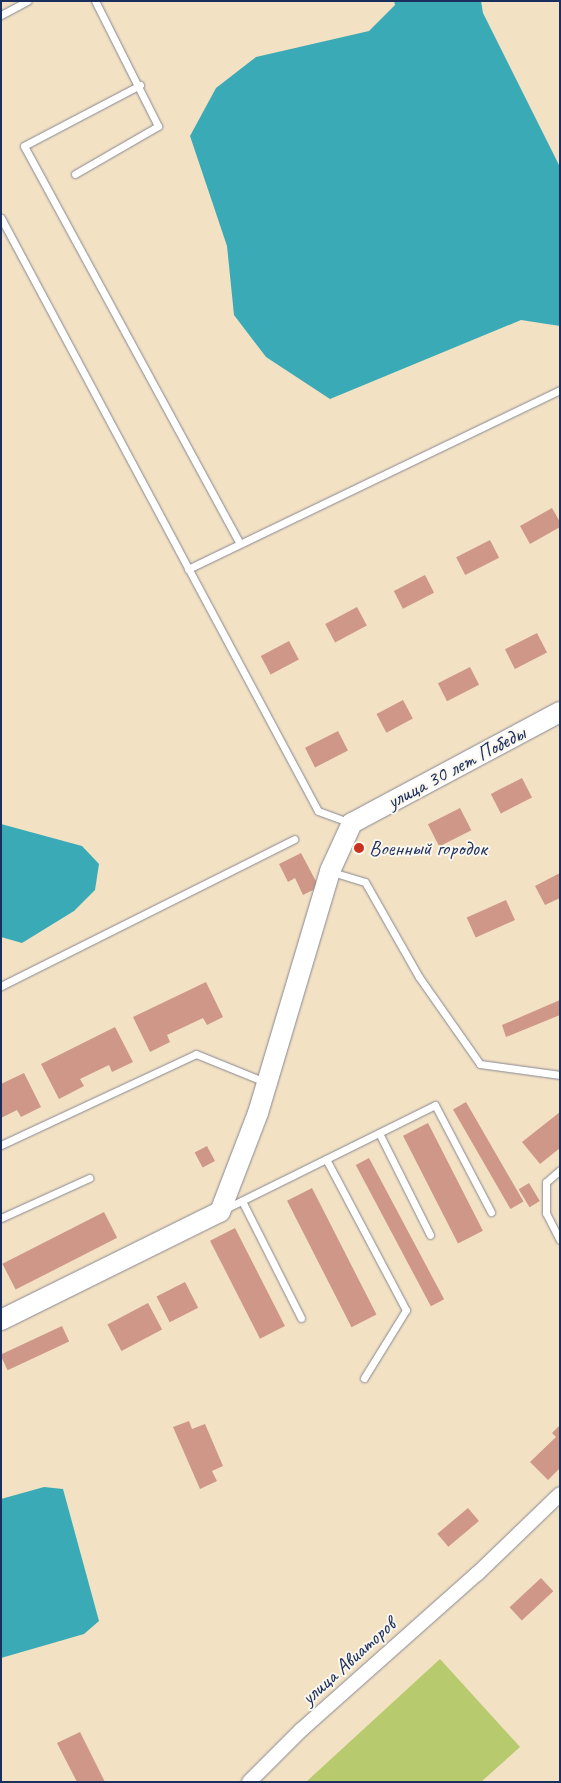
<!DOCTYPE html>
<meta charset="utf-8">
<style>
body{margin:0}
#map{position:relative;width:561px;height:1783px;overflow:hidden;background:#f3e1c4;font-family:Caveat,sans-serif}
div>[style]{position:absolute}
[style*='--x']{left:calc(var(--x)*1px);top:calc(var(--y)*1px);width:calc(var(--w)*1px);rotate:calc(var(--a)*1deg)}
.green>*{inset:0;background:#b7ca6d}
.water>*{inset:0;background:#3aabb6}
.building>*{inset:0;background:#ce9788;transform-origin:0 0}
.roads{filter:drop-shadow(0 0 1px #878891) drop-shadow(0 0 1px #878891)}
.lane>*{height:7px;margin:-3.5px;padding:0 3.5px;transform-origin:3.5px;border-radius:3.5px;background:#fff}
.street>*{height:14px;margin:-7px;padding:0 7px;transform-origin:7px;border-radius:7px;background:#fff}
.secondary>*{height:20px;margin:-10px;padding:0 10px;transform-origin:10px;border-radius:10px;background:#fff}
.dots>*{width:14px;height:14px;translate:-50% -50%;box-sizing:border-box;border:2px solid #fbf7ec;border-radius:50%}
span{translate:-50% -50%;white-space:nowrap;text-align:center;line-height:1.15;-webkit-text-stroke:4px #fbf7ec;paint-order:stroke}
.street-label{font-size:21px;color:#1b2f5e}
.poi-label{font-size:21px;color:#1b2f5e}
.left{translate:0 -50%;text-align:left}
.frame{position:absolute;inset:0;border:2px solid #1b2f5e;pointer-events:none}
</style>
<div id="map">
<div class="green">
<i style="clip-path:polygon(440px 1659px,520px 1747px,481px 1782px,306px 1782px)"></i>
</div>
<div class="water">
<i style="clip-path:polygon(394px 1px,481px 1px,483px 13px,560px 167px,560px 326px,521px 320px,330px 399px,266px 357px,234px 315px,227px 246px,190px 136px,216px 88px,256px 57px,369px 31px,395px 5px)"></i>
<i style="clip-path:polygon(1px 824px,82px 846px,99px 864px,95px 890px,74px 911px,22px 943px,1px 937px)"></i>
<i style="clip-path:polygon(44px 1487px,63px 1489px,99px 1621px,84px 1634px,1px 1658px,1px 1499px)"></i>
</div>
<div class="building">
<i style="clip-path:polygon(552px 508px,560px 522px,560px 527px,530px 544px,520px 526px)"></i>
<i style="left:490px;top:540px;width:20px;height:38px;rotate:63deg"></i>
<i style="left:425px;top:575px;width:20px;height:35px;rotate:63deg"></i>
<i style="left:357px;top:607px;width:21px;height:36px;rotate:62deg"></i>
<i style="left:537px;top:633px;width:22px;height:36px;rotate:63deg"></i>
<i style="left:289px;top:641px;width:21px;height:32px;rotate:62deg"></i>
<i style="left:470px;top:667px;width:20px;height:36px;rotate:63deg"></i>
<i style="left:403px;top:700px;width:21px;height:30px;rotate:62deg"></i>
<i style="left:338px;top:731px;width:22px;height:37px;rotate:63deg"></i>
<i style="left:522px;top:778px;width:22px;height:35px;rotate:63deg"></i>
<i style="left:460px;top:808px;width:25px;height:36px;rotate:63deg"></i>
<i style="clip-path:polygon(301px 853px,319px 887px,303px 895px,295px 878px,288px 882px,279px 864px)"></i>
<i style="clip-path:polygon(560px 873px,560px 898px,545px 905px,535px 886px)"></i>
<i style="left:506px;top:900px;width:22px;height:43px;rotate:66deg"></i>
<i style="clip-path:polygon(206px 982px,223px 1017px,207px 1025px,203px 1018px,167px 1035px,170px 1042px,150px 1052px,133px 1017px)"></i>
<i style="clip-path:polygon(560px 1000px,560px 1015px,506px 1037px,502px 1025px)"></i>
<i style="clip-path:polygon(115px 1027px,133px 1062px,112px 1072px,109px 1065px,80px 1079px,84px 1086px,59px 1099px,41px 1064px)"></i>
<i style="clip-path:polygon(24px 1073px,41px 1107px,21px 1117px,17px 1110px,1px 1118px,1px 1084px)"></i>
<i style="left:466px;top:1102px;width:115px;height:15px;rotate:60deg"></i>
<i style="clip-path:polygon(560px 1112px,560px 1148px,540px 1164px,522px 1142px)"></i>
<i style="left:428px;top:1123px;width:121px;height:28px;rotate:63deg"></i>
<i style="left:207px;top:1146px;width:17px;height:14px;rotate:62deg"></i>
<i style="left:369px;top:1158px;width:160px;height:15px;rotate:62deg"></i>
<i style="left:529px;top:1183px;width:21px;height:12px;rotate:59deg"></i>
<i style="left:312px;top:1188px;width:142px;height:28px;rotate:63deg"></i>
<i style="left:104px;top:1212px;width:29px;height:114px;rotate:63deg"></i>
<i style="left:235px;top:1228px;width:110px;height:28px;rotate:63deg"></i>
<i style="left:185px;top:1282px;width:29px;height:32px;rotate:63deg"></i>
<i style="left:148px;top:1303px;width:30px;height:46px;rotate:62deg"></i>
<i style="left:62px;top:1326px;width:17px;height:68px;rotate:65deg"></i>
<i style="clip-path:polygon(189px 1421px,192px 1429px,205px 1424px,223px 1466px,212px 1471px,217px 1481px,200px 1489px,173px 1427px)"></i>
<i style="clip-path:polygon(560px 1425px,560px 1468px,548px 1480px,530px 1462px,556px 1437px,552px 1433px)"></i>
<i style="left:468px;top:1508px;width:17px;height:40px;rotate:50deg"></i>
<i style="left:541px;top:1578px;width:18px;height:43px;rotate:47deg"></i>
<i style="clip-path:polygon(80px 1732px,105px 1782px,77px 1782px,57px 1743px)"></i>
</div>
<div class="roads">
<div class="lane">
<i style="--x:1;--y:15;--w:30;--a:-28"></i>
<i style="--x:140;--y:85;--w:131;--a:152.3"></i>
<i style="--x:24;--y:146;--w:452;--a:61.5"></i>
<i style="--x:75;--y:174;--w:96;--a:-30"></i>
<i style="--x:158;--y:126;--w:140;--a:-116.7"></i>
<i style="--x:1;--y:218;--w:672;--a:61.87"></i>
<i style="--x:318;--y:811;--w:35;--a:20"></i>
<i style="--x:188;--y:569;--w:413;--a:-25.7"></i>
<i style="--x:332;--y:872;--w:34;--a:17"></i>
<i style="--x:365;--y:882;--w:109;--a:60.4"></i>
<i style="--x:419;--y:977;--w:106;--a:55"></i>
<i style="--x:480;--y:1064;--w:81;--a:7.8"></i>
<i style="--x:1;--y:986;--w:328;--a:-26.6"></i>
<i style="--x:379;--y:1133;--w:114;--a:63.4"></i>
<i style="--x:1;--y:1145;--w:215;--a:-25"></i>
<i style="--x:196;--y:1054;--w:74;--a:22.1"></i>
<i style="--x:326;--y:1159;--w:171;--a:62.1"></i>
<i style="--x:406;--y:1310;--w:80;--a:121.7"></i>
<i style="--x:560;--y:1170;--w:18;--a:139"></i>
<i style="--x:546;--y:1182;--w:31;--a:90"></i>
<i style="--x:546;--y:1213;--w:30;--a:63"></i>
<i style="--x:242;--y:1201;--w:131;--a:63.2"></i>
<i style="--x:227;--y:1208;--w:232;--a:-26.3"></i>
<i style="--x:435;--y:1105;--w:121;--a:62.4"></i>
<i style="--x:1;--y:1218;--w:97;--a:-24.4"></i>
</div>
<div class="street">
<i style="--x:249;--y:1782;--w:74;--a:-45"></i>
<i style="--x:301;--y:1730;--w:235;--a:-41.6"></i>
<i style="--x:477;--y:1574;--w:115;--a:-43.9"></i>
</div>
<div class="secondary">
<i style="--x:1;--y:1320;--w:244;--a:-26.3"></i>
<i style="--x:220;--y:1212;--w:106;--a:-69"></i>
<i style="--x:258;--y:1113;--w:252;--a:-73.4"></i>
<i style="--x:330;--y:871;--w:53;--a:-65.4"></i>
<i style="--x:352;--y:823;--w:236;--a:-28.1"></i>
</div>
</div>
<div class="dots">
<i style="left:359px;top:848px;background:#c8321e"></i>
</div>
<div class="street-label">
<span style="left:456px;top:767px;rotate:-28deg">улица 30 лет Победы</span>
<span style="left:348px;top:1661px;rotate:-42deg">улица Авиаторов</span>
</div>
<div class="poi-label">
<span class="left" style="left:369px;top:848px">Военный городок</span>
</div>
<div class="frame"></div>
</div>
